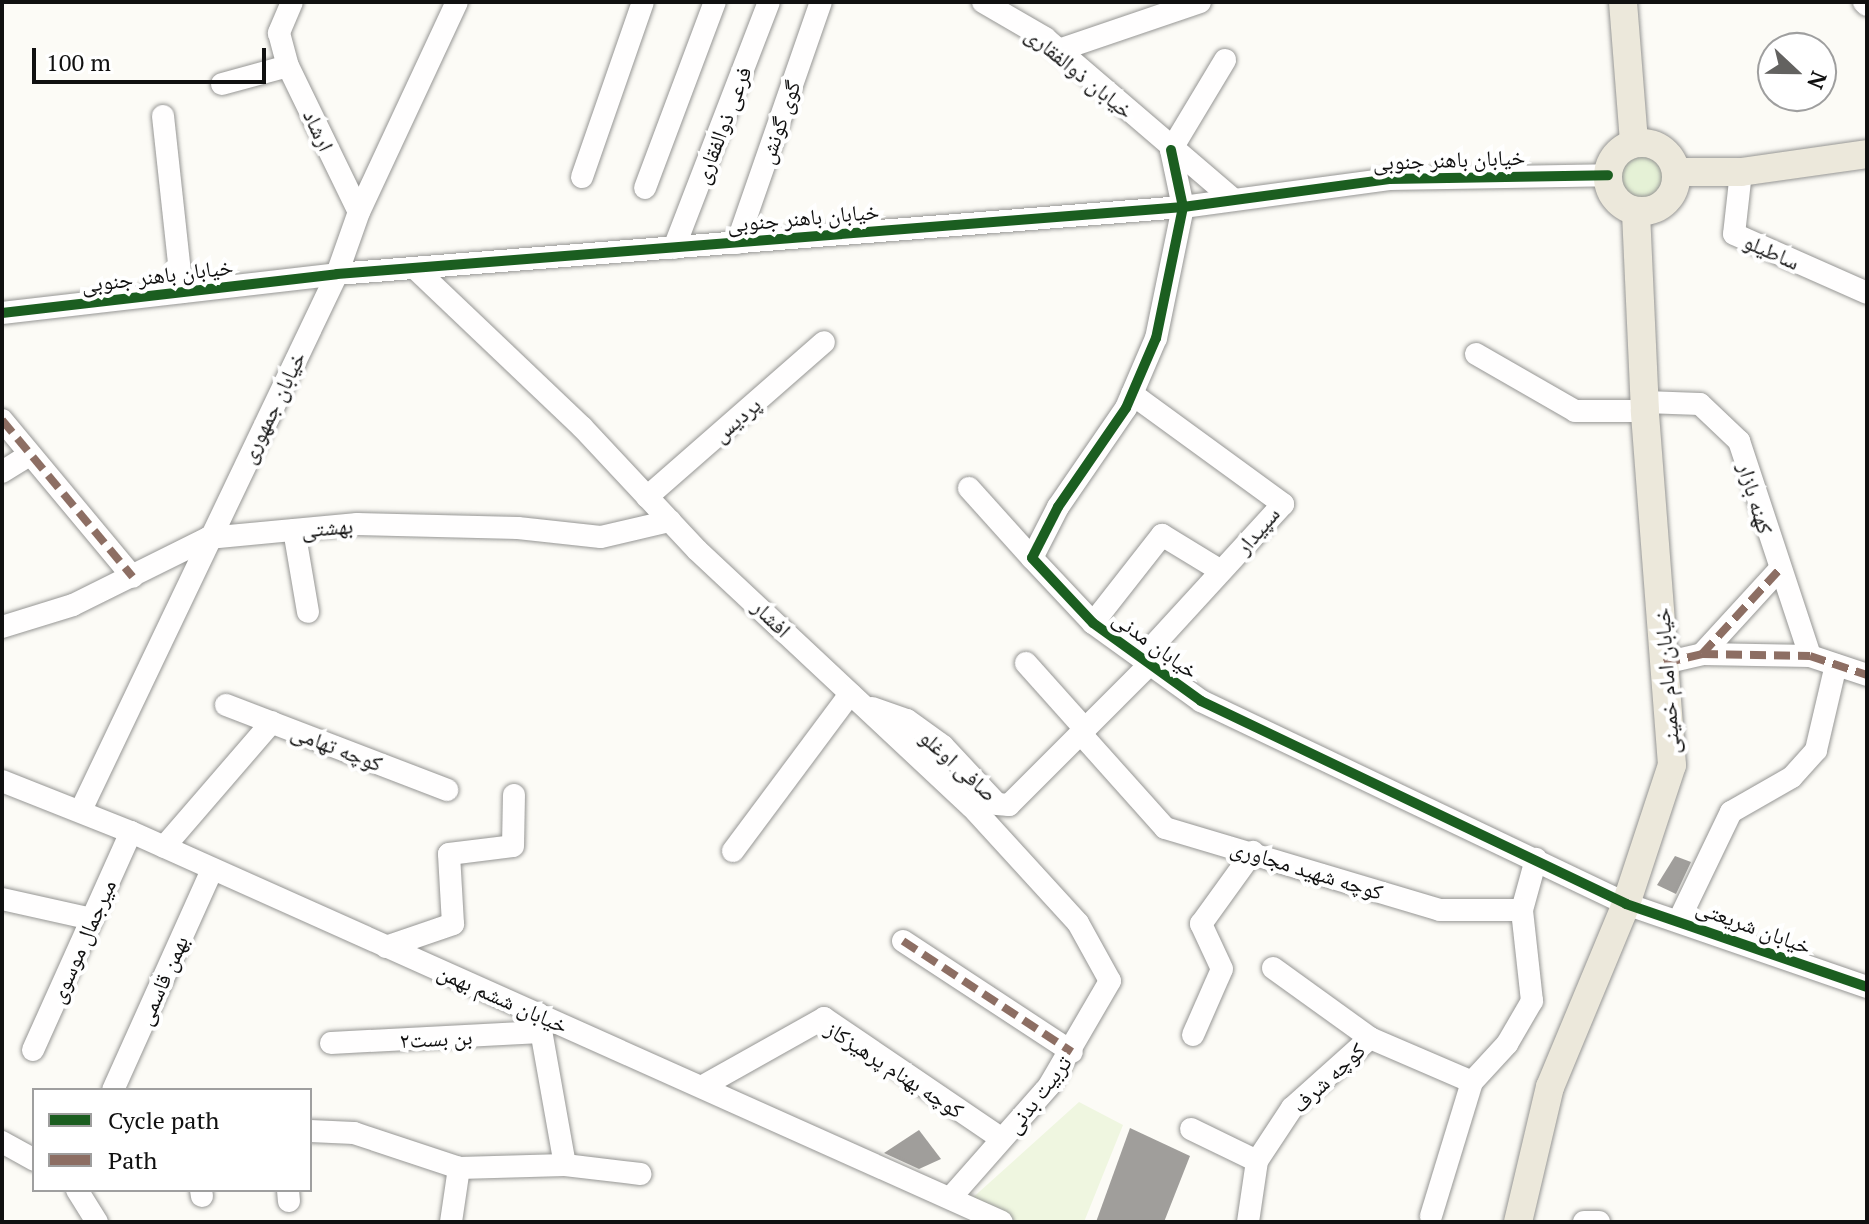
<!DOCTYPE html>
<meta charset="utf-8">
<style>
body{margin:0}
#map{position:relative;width:1869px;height:1224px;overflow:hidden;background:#fcfbf6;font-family:"PT Serif","Noto Naskh Arabic",serif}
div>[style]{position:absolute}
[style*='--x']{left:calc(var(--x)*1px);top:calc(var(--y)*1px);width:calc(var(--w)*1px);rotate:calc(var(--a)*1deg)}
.green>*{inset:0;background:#e5f1d6}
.round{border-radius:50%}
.pitch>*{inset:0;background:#eff6e0}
.building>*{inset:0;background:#a09e9b}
.roads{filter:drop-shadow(0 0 2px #969694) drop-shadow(0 0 2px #969694)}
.minor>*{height:22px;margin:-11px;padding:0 11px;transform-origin:11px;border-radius:11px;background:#fffefe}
.major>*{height:28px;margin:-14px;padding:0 14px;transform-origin:14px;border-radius:14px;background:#ece8db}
.major>.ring{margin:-14px;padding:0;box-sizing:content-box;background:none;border:28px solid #ece8db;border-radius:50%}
.quiet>*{height:8px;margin-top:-4px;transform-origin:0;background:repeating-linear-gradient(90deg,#8d6e63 0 16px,transparent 0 24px)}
.cycleway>*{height:10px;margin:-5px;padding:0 5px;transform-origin:5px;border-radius:5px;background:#1b5e20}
span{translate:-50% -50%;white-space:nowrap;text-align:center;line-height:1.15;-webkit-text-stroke:8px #fff;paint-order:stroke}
.street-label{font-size:22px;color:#101010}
.frame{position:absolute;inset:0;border:4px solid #101010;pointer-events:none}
.legend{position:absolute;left:32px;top:1088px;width:280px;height:104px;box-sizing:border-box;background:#fff;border:2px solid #9f9f9f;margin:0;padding:10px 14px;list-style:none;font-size:24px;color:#101010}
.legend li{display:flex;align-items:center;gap:16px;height:40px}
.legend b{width:40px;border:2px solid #9f9f9f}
.north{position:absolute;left:1757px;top:32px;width:80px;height:80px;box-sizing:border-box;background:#fff;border:2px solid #9f9f9f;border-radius:50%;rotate:112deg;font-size:22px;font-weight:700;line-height:32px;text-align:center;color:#101010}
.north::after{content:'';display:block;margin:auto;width:28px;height:36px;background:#636260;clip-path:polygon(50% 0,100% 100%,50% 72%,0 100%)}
.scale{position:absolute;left:32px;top:48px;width:234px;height:36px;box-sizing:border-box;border:4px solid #101010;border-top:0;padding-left:10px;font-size:24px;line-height:28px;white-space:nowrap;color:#101010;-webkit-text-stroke:6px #fff;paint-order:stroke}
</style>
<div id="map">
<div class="green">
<i class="round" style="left:1618px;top:153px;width:48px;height:48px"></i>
</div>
<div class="pitch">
<i style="clip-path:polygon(1079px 1102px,1123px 1125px,1084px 1222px,1020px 1222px,969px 1201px)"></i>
</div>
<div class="building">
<i style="clip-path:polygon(1675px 856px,1691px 862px,1676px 894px,1657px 885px)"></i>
<i style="clip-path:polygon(1130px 1128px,1190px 1156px,1164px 1222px,1096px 1222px)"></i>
<i style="clip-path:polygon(919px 1130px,941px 1159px,919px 1169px,884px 1153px)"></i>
</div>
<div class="roads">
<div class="minor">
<i style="--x:292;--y:2;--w:34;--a:113"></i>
<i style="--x:279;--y:33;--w:34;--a:75"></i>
<i style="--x:288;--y:66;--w:162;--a:64.1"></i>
<i style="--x:983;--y:2;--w:72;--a:30.1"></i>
<i style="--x:1045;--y:38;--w:246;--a:40.6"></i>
<i style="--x:1864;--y:2;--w:4;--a:45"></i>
<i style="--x:1059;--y:50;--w:149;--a:-18.8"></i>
<i style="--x:222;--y:84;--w:68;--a:-15.3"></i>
<i style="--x:163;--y:116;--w:177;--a:83.8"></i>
<i style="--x:1171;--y:150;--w:58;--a:78.1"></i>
<i style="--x:1183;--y:207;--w:134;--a:101.6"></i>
<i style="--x:1156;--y:338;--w:76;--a:113.2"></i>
<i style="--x:1126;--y:408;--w:120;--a:124.5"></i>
<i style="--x:1058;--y:507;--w:57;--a:117"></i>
<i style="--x:1032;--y:558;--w:89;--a:46.8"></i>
<i style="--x:1093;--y:623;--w:133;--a:35.8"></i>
<i style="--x:1201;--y:701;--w:471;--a:25.5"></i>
<i style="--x:1626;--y:904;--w:255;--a:19"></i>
<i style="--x:1171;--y:150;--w:105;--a:-59"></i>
<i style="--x:1741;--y:172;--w:62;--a:96.4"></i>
<i style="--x:1734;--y:234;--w:145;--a:23.9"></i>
<i style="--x:582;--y:177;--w:185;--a:-70.8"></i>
<i style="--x:645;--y:188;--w:199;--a:-69.4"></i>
<i style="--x:737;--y:243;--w:255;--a:-70.8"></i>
<i style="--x:674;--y:248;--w:264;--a:-68.9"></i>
<i style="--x:417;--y:270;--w:228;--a:43.6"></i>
<i style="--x:582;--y:427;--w:168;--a:46.9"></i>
<i style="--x:697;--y:550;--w:376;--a:43.1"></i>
<i style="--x:972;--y:807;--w:157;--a:47.6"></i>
<i style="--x:1078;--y:923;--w:66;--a:61.1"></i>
<i style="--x:1110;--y:981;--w:121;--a:120.2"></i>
<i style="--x:1049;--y:1086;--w:148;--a:131.4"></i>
<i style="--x:2;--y:313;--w:337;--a:-6.6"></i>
<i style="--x:337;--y:274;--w:849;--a:-4.53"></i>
<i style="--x:1183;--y:207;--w:208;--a:-7.7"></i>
<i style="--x:1389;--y:179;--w:219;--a:-1"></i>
<i style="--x:1476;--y:354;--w:114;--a:29.9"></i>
<i style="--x:1575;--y:411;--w:70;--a:0"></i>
<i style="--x:1132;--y:394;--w:187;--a:36.1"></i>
<i style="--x:1283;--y:504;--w:209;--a:132.5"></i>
<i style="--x:1645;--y:402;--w:55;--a:2.1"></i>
<i style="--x:1700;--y:404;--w:54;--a:43.5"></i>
<i style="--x:1739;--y:441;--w:226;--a:71.7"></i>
<i style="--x:2;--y:420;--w:204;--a:50.2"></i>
<i style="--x:2;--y:472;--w:31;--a:-32"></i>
<i style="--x:969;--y:488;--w:94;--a:48"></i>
<i style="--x:647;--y:497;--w:235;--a:-41.2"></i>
<i style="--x:294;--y:530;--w:83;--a:80.3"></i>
<i style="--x:1093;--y:623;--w:112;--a:-51.9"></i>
<i style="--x:1162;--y:535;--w:69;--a:31.4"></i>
<i style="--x:2;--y:627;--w:74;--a:-17.2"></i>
<i style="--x:73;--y:605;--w:151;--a:-26.4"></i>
<i style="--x:208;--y:538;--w:150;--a:-5.4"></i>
<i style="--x:357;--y:524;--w:161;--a:1.4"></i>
<i style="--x:518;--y:528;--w:83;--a:6.2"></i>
<i style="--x:601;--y:537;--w:71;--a:-13.1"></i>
<i style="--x:1702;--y:654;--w:113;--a:-47.5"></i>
<i style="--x:1026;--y:663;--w:89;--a:48.2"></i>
<i style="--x:1664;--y:663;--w:39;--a:-13"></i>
<i style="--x:1702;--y:654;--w:108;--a:1.1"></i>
<i style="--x:1810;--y:656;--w:60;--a:18.4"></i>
<i style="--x:226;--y:705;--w:237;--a:21"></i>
<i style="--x:872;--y:708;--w:37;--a:19"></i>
<i style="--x:907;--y:720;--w:44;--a:35.8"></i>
<i style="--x:943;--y:746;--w:79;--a:47"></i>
<i style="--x:997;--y:804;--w:12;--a:5"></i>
<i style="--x:1009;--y:805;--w:199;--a:-45"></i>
<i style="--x:1081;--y:734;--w:126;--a:48.2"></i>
<i style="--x:1165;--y:828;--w:287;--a:16.6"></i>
<i style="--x:1440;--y:910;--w:82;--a:0"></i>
<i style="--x:1522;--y:910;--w:53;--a:-74.6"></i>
<i style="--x:2;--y:781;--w:139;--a:21.6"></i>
<i style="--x:131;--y:832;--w:954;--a:24.12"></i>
<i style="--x:81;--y:810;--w:594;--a:-64.47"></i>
<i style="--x:337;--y:274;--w:66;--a:-70.5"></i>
<i style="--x:359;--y:212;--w:232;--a:-65"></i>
<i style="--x:164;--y:847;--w:165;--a:-49.2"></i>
<i style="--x:733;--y:851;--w:196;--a:-53.3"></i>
<i style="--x:2;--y:899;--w:92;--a:12.5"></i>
<i style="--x:1679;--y:920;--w:120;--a:-64.3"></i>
<i style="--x:1731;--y:812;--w:70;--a:-29.8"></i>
<i style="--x:1792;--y:777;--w:36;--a:-48"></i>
<i style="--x:1816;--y:750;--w:87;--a:-76.8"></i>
<i style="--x:903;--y:941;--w:202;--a:33.3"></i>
<i style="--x:386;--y:947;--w:71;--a:-18.9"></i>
<i style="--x:453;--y:924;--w:70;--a:-93.3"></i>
<i style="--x:449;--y:854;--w:64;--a:-7.1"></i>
<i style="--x:513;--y:846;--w:51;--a:-88.9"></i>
<i style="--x:1273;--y:968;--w:120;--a:35.8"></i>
<i style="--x:1193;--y:1035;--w:72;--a:-66.3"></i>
<i style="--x:1222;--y:969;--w:50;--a:-115"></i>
<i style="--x:1201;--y:924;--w:89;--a:-54.2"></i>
<i style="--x:331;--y:1043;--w:210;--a:-3"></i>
<i style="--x:33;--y:1050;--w:239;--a:-65.8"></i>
<i style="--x:703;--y:1086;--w:139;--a:-29.3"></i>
<i style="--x:824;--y:1018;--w:215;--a:34.2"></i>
<i style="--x:113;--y:1090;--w:241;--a:-65.8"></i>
<i style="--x:1191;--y:1129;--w:73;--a:25.9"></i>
<i style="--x:310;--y:1131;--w:44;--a:2.6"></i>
<i style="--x:354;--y:1133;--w:111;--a:18.4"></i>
<i style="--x:459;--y:1168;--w:106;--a:-1.6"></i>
<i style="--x:565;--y:1165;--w:154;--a:-100.1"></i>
<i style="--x:2;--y:1142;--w:37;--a:29"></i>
<i style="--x:565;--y:1165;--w:76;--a:6.8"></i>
<i style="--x:77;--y:1190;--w:38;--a:58"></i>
<i style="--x:201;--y:1190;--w:6;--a:81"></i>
<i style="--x:288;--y:1190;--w:11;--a:85"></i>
<i style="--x:1431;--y:1216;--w:140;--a:-73"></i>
<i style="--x:451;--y:1222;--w:55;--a:-81.6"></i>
<i style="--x:1248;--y:1222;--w:62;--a:-81.6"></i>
<i style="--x:1257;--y:1161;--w:64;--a:-56.6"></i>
<i style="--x:1292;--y:1108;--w:105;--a:-41.9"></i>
<i style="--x:1370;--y:1038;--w:111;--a:23.3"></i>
<i style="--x:1472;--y:1082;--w:52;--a:-47.4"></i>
<i style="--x:1507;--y:1044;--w:50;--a:-59.8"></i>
<i style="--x:1532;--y:1001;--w:92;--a:-96.3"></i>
<i style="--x:1584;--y:1222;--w:15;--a:0"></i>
</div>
<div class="major">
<i style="--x:1623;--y:2;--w:141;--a:85.5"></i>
<i class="ring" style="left:1608px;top:143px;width:40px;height:40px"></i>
<i style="--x:1676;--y:172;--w:65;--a:0"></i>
<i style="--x:1741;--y:172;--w:127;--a:-8.1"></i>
<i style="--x:1518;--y:1222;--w:139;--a:-76.7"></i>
<i style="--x:1550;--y:1087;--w:198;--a:-67.4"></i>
<i style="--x:1626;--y:904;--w:146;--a:-71.7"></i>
<i style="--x:1672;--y:765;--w:355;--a:-94.4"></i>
<i style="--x:1645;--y:411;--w:200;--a:-92.6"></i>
</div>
</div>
<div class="quiet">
<i style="--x:2;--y:420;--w:204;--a:50.2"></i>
<i style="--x:1702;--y:654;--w:113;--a:-47.5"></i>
<i style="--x:1664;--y:663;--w:39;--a:-13"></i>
<i style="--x:1702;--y:654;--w:108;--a:1.1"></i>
<i style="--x:1810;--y:656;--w:60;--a:18.4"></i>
<i style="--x:903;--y:941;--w:202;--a:33.3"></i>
</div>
<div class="cycleway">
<i style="--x:1171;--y:150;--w:58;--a:78.1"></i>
<i style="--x:1183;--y:207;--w:134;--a:101.6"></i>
<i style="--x:1156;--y:338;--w:76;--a:113.2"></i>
<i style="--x:1126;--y:408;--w:120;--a:124.5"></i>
<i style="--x:1058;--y:507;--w:57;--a:117"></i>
<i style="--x:1032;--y:558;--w:89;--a:46.8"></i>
<i style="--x:1093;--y:623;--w:133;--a:35.8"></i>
<i style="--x:1201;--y:701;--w:471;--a:25.5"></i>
<i style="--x:1626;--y:904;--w:255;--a:19"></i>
<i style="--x:2;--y:313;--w:337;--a:-6.6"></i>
<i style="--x:337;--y:274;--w:849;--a:-4.53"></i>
<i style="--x:1183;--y:207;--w:208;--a:-7.7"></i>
<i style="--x:1389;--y:179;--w:219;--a:-1"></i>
</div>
<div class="street-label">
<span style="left:1080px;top:72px;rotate:39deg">خیابان ذوالفقاری</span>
<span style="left:779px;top:122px;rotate:-71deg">گوی گونش</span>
<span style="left:722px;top:125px;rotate:-69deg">فرعی ذوالفقاری</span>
<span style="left:319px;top:130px;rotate:65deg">ارشاد</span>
<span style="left:1449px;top:159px;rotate:-2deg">خیابان باهنر جنوبی</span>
<span style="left:803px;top:217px;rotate:-5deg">خیابان باهنر جنوبی</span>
<span style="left:1772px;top:251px;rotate:24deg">ساطیلو</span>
<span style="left:157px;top:275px;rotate:-7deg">خیابان باهنر جنوبی</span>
<span style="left:272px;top:407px;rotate:-64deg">خیابان جمهوری</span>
<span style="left:736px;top:419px;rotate:-41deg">پردیس</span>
<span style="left:1756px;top:498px;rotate:73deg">کهنه بازار</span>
<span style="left:327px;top:527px;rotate:-5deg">بهشتی</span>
<span style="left:1257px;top:530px;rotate:-50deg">سپیدار</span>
<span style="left:772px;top:618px;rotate:44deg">افشار</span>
<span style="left:1156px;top:644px;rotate:36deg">خیابان مدنی</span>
<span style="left:1666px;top:681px;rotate:-94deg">خیابان امام خمینی</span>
<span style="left:337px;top:747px;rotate:21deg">کوچه تهامی</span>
<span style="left:959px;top:765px;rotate:42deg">صافی اوغلو</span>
<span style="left:1307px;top:869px;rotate:17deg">کوچه شهید مجاوری</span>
<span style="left:1754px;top:926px;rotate:20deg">خیابان شریعتی</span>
<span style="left:82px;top:941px;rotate:-66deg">میرجمال موسوی</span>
<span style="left:162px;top:980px;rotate:-66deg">بهمن قاسمی</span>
<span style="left:503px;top:998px;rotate:24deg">خیابان ششم بهمن</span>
<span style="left:436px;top:1038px;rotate:-3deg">بن بست۲</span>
<span style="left:895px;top:1069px;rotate:33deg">کوچه بهنام پرهیزکاز</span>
<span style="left:1328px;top:1077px;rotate:-43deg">کوچه شرف</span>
<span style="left:1038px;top:1094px;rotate:-52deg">تربیت بدنی</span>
</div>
<div class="frame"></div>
<ul class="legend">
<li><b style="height:10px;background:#1b5e20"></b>Cycle path</li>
<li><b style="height:10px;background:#8d6e63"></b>Path</li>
</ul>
<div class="north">N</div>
<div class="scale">100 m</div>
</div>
